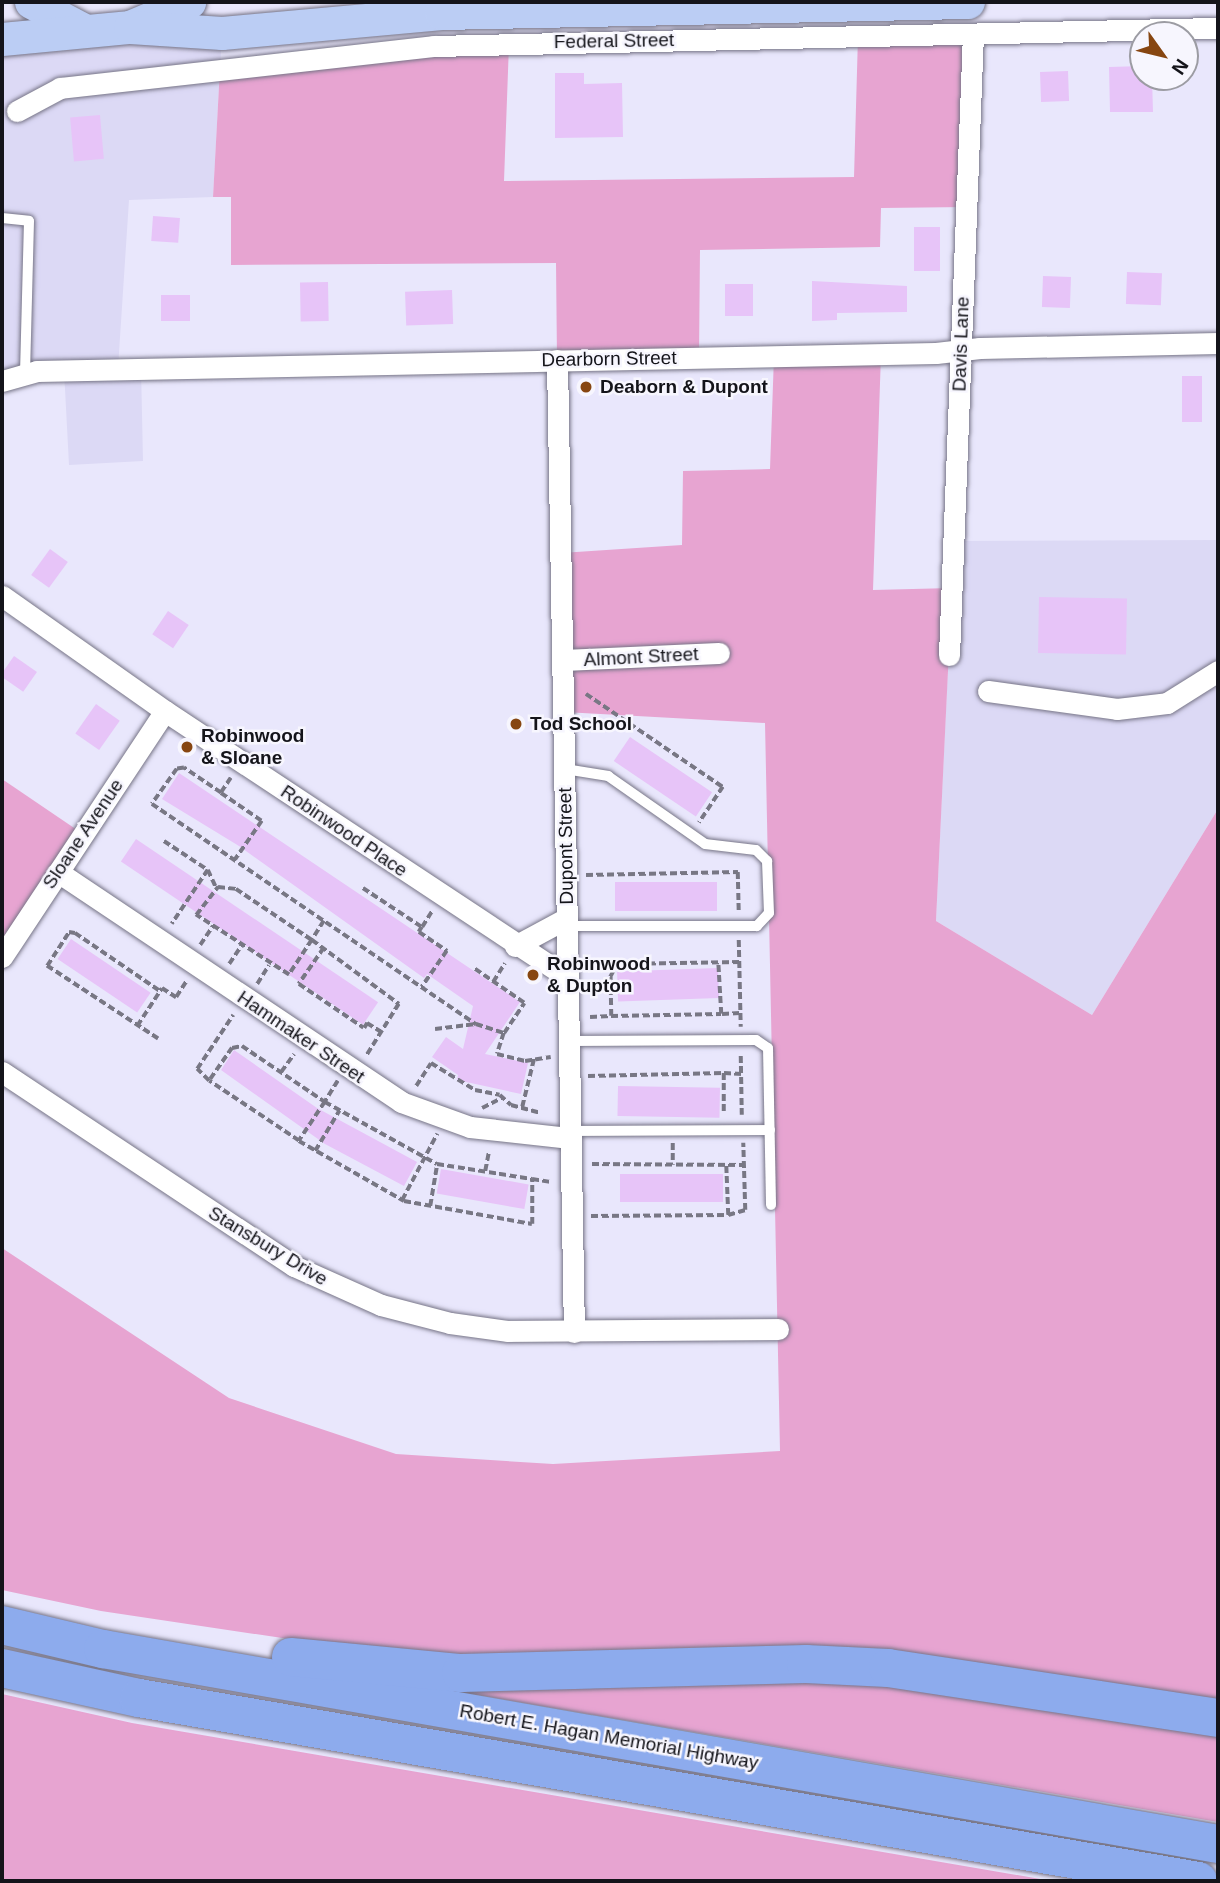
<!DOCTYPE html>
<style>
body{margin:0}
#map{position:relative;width:1220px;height:1883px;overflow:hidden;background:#e9e7fc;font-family:Helvetica,sans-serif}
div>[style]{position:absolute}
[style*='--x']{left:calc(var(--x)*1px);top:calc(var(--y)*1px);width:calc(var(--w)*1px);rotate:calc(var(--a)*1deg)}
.built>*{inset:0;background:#dcd9f5}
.green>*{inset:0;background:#e7a4d1}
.building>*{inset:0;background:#e7c4f8;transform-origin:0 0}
.path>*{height:3.5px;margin-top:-1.75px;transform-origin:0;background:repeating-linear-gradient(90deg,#787784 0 7px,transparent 0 10.5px)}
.roads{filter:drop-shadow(0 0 2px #767486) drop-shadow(0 0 2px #767486)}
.lane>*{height:10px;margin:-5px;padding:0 5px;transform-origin:5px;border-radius:5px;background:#fff}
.street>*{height:21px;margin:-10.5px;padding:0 10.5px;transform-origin:10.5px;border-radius:10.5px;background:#fff}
.primary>*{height:33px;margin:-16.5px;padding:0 16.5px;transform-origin:16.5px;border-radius:16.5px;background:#bbcdf4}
.highway>*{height:38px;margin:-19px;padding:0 19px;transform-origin:19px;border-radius:19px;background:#8dabed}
.dots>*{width:19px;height:19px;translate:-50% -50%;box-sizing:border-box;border:4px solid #f7f6fe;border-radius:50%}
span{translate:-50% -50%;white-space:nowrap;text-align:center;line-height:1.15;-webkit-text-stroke:5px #f7f6fe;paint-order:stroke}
.street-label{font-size:19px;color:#14141a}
.poi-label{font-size:19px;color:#14141a;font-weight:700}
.left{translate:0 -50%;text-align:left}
.frame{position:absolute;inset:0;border:4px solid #14141a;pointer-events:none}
.north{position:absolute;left:1129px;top:21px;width:70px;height:70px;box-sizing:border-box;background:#f7f6fe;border:2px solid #9c9ca3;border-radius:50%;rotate:124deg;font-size:19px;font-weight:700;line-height:28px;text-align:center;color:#14141a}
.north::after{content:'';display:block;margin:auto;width:24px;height:32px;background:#874611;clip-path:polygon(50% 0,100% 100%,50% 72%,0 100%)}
</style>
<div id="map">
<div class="built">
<i style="clip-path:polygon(222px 33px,213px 197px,129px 200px,118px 368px,141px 368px,143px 461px,69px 465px,64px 370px,2px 381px,2px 39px)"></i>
<i style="clip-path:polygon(1218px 540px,1218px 809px,1092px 1015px,936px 921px,954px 541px)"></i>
</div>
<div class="green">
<i style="clip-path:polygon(973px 34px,966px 207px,881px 208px,880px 247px,700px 250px,699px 357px,557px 360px,556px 263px,231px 265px,231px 197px,213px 197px,220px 68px,509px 44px,504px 181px,854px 177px,858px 36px)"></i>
<i style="clip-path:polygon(881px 354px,873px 590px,952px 588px,936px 921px,1092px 1015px,1218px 809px,1218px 1705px,548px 1658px,389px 1654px,101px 1611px,2px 1590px,2px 1248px,229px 1398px,396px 1454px,553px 1464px,780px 1451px,765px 723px,564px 712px,561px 553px,682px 545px,683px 471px,770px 469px,774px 356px)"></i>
<i style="clip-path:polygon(2px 779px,83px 834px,2px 957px)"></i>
<i style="clip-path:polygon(810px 1674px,1218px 1730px,1218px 1822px,437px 1688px)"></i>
<i style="clip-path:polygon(2px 1694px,132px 1723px,1052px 1881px,2px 1881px)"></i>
</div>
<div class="building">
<i style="clip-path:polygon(1143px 66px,1143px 77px,1152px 77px,1153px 112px,1110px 112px,1109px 67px)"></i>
<i style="left:1068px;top:71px;width:30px;height:28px;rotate:88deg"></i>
<i style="clip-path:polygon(555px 73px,584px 73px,584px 84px,622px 83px,623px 137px,555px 138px)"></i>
<i style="left:100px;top:115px;width:44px;height:30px;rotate:85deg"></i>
<i style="left:153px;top:216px;width:27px;height:25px;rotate:4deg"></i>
<i style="left:914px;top:227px;width:26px;height:44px"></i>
<i style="left:1127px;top:272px;width:35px;height:32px;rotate:2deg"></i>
<i style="left:1043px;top:276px;width:28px;height:31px;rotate:2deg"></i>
<i style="clip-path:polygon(812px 281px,907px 286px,907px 312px,837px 313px,837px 320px,812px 321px)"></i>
<i style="left:328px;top:282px;width:39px;height:28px;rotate:89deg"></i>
<i style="left:725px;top:284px;width:28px;height:32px"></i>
<i style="left:452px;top:290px;width:34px;height:47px;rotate:88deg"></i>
<i style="left:161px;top:295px;width:29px;height:26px"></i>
<i style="left:1182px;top:376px;width:20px;height:46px"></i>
<i style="left:50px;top:549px;width:22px;height:32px;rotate:36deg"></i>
<i style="left:1039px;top:597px;width:88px;height:56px;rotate:1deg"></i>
<i style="left:168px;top:611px;width:25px;height:28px;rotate:34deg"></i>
<i style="left:14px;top:656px;width:28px;height:24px;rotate:35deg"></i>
<i style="left:96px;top:704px;width:29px;height:36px;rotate:35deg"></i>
<i style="left:630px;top:737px;width:99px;height:29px;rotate:34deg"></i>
<i style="clip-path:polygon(179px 773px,520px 1002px,485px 1054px,528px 1063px,521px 1094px,457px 1080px,458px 1075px,432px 1057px,446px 1037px,463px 1049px,473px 1006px,427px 974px,424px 978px,239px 846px,162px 799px)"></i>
<i style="left:136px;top:839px;width:292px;height:27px;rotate:34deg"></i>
<i style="left:717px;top:882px;width:29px;height:102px;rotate:90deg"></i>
<i style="left:71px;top:939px;width:96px;height:24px;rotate:34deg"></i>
<i style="left:718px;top:968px;width:30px;height:101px;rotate:88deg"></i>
<i style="clip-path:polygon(234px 1050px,317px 1108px,417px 1162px,404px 1186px,325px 1144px,221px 1070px)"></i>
<i style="left:618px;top:1086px;width:102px;height:30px;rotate:1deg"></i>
<i style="left:441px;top:1169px;width:89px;height:25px;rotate:10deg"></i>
<i style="left:620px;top:1174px;width:103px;height:28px"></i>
</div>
<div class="path">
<i style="--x:586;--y:694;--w:166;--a:34.2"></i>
<i style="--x:723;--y:787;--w:43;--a:123.7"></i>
<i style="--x:231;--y:778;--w:18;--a:124"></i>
<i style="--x:221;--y:793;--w:45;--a:-146"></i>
<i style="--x:184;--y:768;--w:7;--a:172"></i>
<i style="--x:177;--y:769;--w:43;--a:125.5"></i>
<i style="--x:152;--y:804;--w:392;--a:34.2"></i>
<i style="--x:476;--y:1024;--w:29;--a:18"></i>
<i style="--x:504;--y:1033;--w:36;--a:-56"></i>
<i style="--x:524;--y:1003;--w:62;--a:-145.5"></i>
<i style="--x:221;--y:793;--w:50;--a:34.3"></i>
<i style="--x:262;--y:821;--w:47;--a:124.7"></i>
<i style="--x:164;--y:841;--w:53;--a:33.4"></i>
<i style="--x:208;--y:870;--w:65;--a:123.7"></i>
<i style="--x:208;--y:870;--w:19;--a:65"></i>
<i style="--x:586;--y:875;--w:152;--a:-1.1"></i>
<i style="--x:738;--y:872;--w:40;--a:88.6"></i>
<i style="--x:218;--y:887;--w:18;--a:6"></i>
<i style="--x:236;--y:889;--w:92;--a:33.9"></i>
<i style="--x:312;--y:940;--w:42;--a:123.3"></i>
<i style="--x:289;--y:975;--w:111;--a:-147.2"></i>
<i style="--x:196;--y:915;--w:36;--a:-52"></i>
<i style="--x:363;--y:888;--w:71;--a:33.5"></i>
<i style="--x:422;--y:927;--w:6;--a:121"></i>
<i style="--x:419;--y:932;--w:34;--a:34"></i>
<i style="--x:447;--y:951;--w:44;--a:124.8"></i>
<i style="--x:324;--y:921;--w:22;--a:122"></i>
<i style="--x:312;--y:940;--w:108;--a:36.3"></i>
<i style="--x:399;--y:1004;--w:60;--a:122.1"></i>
<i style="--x:422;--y:927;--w:19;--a:-58"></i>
<i style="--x:739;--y:940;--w:87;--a:88.7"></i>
<i style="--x:200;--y:945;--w:23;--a:-56"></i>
<i style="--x:324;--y:948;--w:44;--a:124.8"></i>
<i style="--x:299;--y:984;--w:78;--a:34.1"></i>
<i style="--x:364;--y:1028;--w:6;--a:-59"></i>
<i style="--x:367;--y:1023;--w:19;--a:32"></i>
<i style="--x:229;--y:964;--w:22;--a:-56"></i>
<i style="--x:493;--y:982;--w:22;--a:-58"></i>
<i style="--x:257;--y:984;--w:22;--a:-58"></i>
<i style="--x:722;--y:1014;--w:18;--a:-3"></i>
<i style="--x:611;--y:1016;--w:110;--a:-1"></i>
<i style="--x:721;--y:1014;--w:52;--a:-93.3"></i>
<i style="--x:590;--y:1017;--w:21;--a:-3"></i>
<i style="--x:611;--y:1016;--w:39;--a:-91"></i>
<i style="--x:610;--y:977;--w:15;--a:-62"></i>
<i style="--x:617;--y:964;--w:123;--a:-0.9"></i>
<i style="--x:137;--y:1026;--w:45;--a:-56.7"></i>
<i style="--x:162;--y:988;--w:17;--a:33"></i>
<i style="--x:176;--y:997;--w:20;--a:-57"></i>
<i style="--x:435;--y:1029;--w:39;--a:-7"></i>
<i style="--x:504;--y:1033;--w:22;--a:108"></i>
<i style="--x:497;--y:1054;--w:29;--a:14"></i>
<i style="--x:525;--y:1061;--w:26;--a:-9"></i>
<i style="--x:158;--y:1039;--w:133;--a:-146.7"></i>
<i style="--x:47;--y:966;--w:40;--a:-57.1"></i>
<i style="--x:69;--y:932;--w:6;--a:9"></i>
<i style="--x:75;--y:933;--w:103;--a:34.3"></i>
<i style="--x:741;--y:1056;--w:59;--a:89"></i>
<i style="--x:281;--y:1072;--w:22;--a:-54"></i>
<i style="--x:724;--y:1073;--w:18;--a:3"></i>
<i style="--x:588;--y:1076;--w:136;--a:-1.3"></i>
<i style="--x:724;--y:1073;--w:42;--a:90"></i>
<i style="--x:210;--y:1079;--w:38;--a:-55"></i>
<i style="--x:232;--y:1048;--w:10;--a:-11"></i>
<i style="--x:242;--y:1046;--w:100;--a:34"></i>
<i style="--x:325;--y:1102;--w:47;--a:123.7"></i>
<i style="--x:299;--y:1141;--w:108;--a:-146.3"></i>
<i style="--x:209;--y:1081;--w:17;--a:-135"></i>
<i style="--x:197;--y:1069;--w:65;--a:-56.3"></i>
<i style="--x:338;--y:1081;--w:25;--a:122"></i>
<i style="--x:325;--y:1102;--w:128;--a:29"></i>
<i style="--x:416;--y:1086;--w:27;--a:-57"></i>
<i style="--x:431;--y:1063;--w:52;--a:31.5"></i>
<i style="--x:475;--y:1090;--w:25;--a:11"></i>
<i style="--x:500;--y:1095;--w:15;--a:42"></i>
<i style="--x:511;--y:1105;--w:31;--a:15"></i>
<i style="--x:522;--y:1107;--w:50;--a:-76.2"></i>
<i style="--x:482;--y:1108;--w:22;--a:-27"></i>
<i style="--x:299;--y:1141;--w:121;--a:29.7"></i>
<i style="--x:404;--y:1201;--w:130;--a:10.2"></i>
<i style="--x:532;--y:1224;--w:45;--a:-90"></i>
<i style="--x:532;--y:1179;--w:20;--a:9"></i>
<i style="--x:673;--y:1143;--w:22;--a:90"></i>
<i style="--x:315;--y:1151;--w:47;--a:-59"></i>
<i style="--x:592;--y:1164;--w:152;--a:0.4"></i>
<i style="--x:485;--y:1171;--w:20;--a:-79"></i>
<i style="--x:402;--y:1200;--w:75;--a:-62.1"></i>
<i style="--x:430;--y:1206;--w:43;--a:-80.5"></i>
<i style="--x:437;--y:1164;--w:96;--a:9"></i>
<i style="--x:728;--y:1215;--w:18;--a:-16"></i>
<i style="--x:745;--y:1210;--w:67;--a:-91.7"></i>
<i style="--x:591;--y:1216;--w:137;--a:-0.4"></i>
<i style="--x:728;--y:1215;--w:50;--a:-92.3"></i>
</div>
<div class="roads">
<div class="lane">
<i style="--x:2;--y:218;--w:27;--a:6"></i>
<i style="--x:29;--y:221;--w:153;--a:91.5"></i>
<i style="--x:565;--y:769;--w:44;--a:9.2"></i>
<i style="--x:608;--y:776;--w:118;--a:35"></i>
<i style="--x:705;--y:844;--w:51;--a:6.7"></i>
<i style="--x:756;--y:850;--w:16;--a:45"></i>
<i style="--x:767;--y:861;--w:52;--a:87.8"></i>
<i style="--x:769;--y:913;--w:18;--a:133"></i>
<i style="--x:757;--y:926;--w:190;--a:180"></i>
<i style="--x:569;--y:1041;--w:187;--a:-0.3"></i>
<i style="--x:756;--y:1040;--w:14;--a:34"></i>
<i style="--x:768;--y:1048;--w:157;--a:88.9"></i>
<i style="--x:570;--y:1131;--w:200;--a:-0.3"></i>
</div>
<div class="street">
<i style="--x:17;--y:111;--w:49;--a:-28.1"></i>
<i style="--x:60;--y:88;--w:376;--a:-6.4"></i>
<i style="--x:434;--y:46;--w:784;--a:-1.32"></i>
<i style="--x:557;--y:360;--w:972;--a:89"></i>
<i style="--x:2;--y:381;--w:36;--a:-16"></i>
<i style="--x:37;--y:371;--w:899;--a:-1.15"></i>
<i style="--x:936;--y:353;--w:44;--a:-6.5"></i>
<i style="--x:980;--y:348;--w:238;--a:-1.2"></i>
<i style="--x:2;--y:596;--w:199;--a:35.2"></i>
<i style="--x:165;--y:711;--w:483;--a:33.5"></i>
<i style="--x:949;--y:655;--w:621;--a:-87.79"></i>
<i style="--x:563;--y:660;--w:156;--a:-2.6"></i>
<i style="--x:988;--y:691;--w:130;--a:7.9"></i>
<i style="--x:1117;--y:709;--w:50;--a:-6.8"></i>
<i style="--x:1167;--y:703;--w:60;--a:-32.1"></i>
<i style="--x:58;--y:872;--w:413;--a:33.8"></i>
<i style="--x:401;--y:1102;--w:73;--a:19.9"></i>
<i style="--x:470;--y:1127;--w:101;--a:6.3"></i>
<i style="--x:515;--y:946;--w:59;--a:-28.3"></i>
<i style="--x:2;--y:957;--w:295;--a:-56.5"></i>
<i style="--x:2;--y:1072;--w:351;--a:33.6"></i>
<i style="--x:294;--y:1266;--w:95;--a:24.1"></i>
<i style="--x:381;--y:1305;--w:71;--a:14.6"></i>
<i style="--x:450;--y:1323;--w:59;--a:7.9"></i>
<i style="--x:508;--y:1331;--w:270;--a:-0.4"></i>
</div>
<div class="primary">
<i style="--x:31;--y:2;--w:58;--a:27.9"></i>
<i style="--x:132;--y:26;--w:62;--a:-22.8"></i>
<i style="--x:2;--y:39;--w:129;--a:-5.4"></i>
<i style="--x:130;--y:27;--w:92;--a:3.7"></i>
<i style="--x:222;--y:33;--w:220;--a:-5.2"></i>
<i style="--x:441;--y:13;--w:527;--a:-1.2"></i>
</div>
<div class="highway">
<i style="--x:2;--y:1625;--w:104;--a:13.4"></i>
<i style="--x:103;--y:1649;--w:1132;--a:9.92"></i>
<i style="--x:291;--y:1657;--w:171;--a:5.4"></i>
<i style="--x:461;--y:1673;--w:345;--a:-1.5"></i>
<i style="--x:806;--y:1664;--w:82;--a:2.8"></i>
<i style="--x:888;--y:1668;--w:334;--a:8.6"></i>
<i style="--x:2;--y:1668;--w:140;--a:12.4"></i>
<i style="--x:139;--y:1698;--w:1075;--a:9.8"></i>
</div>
</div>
<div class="dots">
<i style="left:586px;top:387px;background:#874611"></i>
<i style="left:516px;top:724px;background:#874611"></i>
<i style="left:187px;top:747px;background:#874611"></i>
<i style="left:533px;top:975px;background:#874611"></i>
</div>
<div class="street-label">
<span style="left:614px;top:41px;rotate:-1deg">Federal Street</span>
<span style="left:961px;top:344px;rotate:-88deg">Davis Lane</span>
<span style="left:609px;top:359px;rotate:-1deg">Dearborn Street</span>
<span style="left:641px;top:657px;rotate:-3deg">Almont Street</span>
<span style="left:344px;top:831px;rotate:34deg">Robinwood Place</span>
<span style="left:83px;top:834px;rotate:-56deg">Sloane Avenue</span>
<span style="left:566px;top:846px;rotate:-91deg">Dupont Street</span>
<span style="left:301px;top:1037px;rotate:34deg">Hammaker Street</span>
<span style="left:268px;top:1246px;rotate:31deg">Stansbury Drive</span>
<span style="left:609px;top:1737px;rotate:10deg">Robert E. Hagan Memorial Highway</span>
</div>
<div class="poi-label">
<span class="left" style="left:600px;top:387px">Deaborn &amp; Dupont</span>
<span class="left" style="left:530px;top:724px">Tod School</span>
<span class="left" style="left:201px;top:747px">Robinwood<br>&amp; Sloane</span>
<span class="left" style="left:547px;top:975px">Robinwood<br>&amp; Dupton</span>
</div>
<div class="frame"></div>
<div class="north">N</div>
</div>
